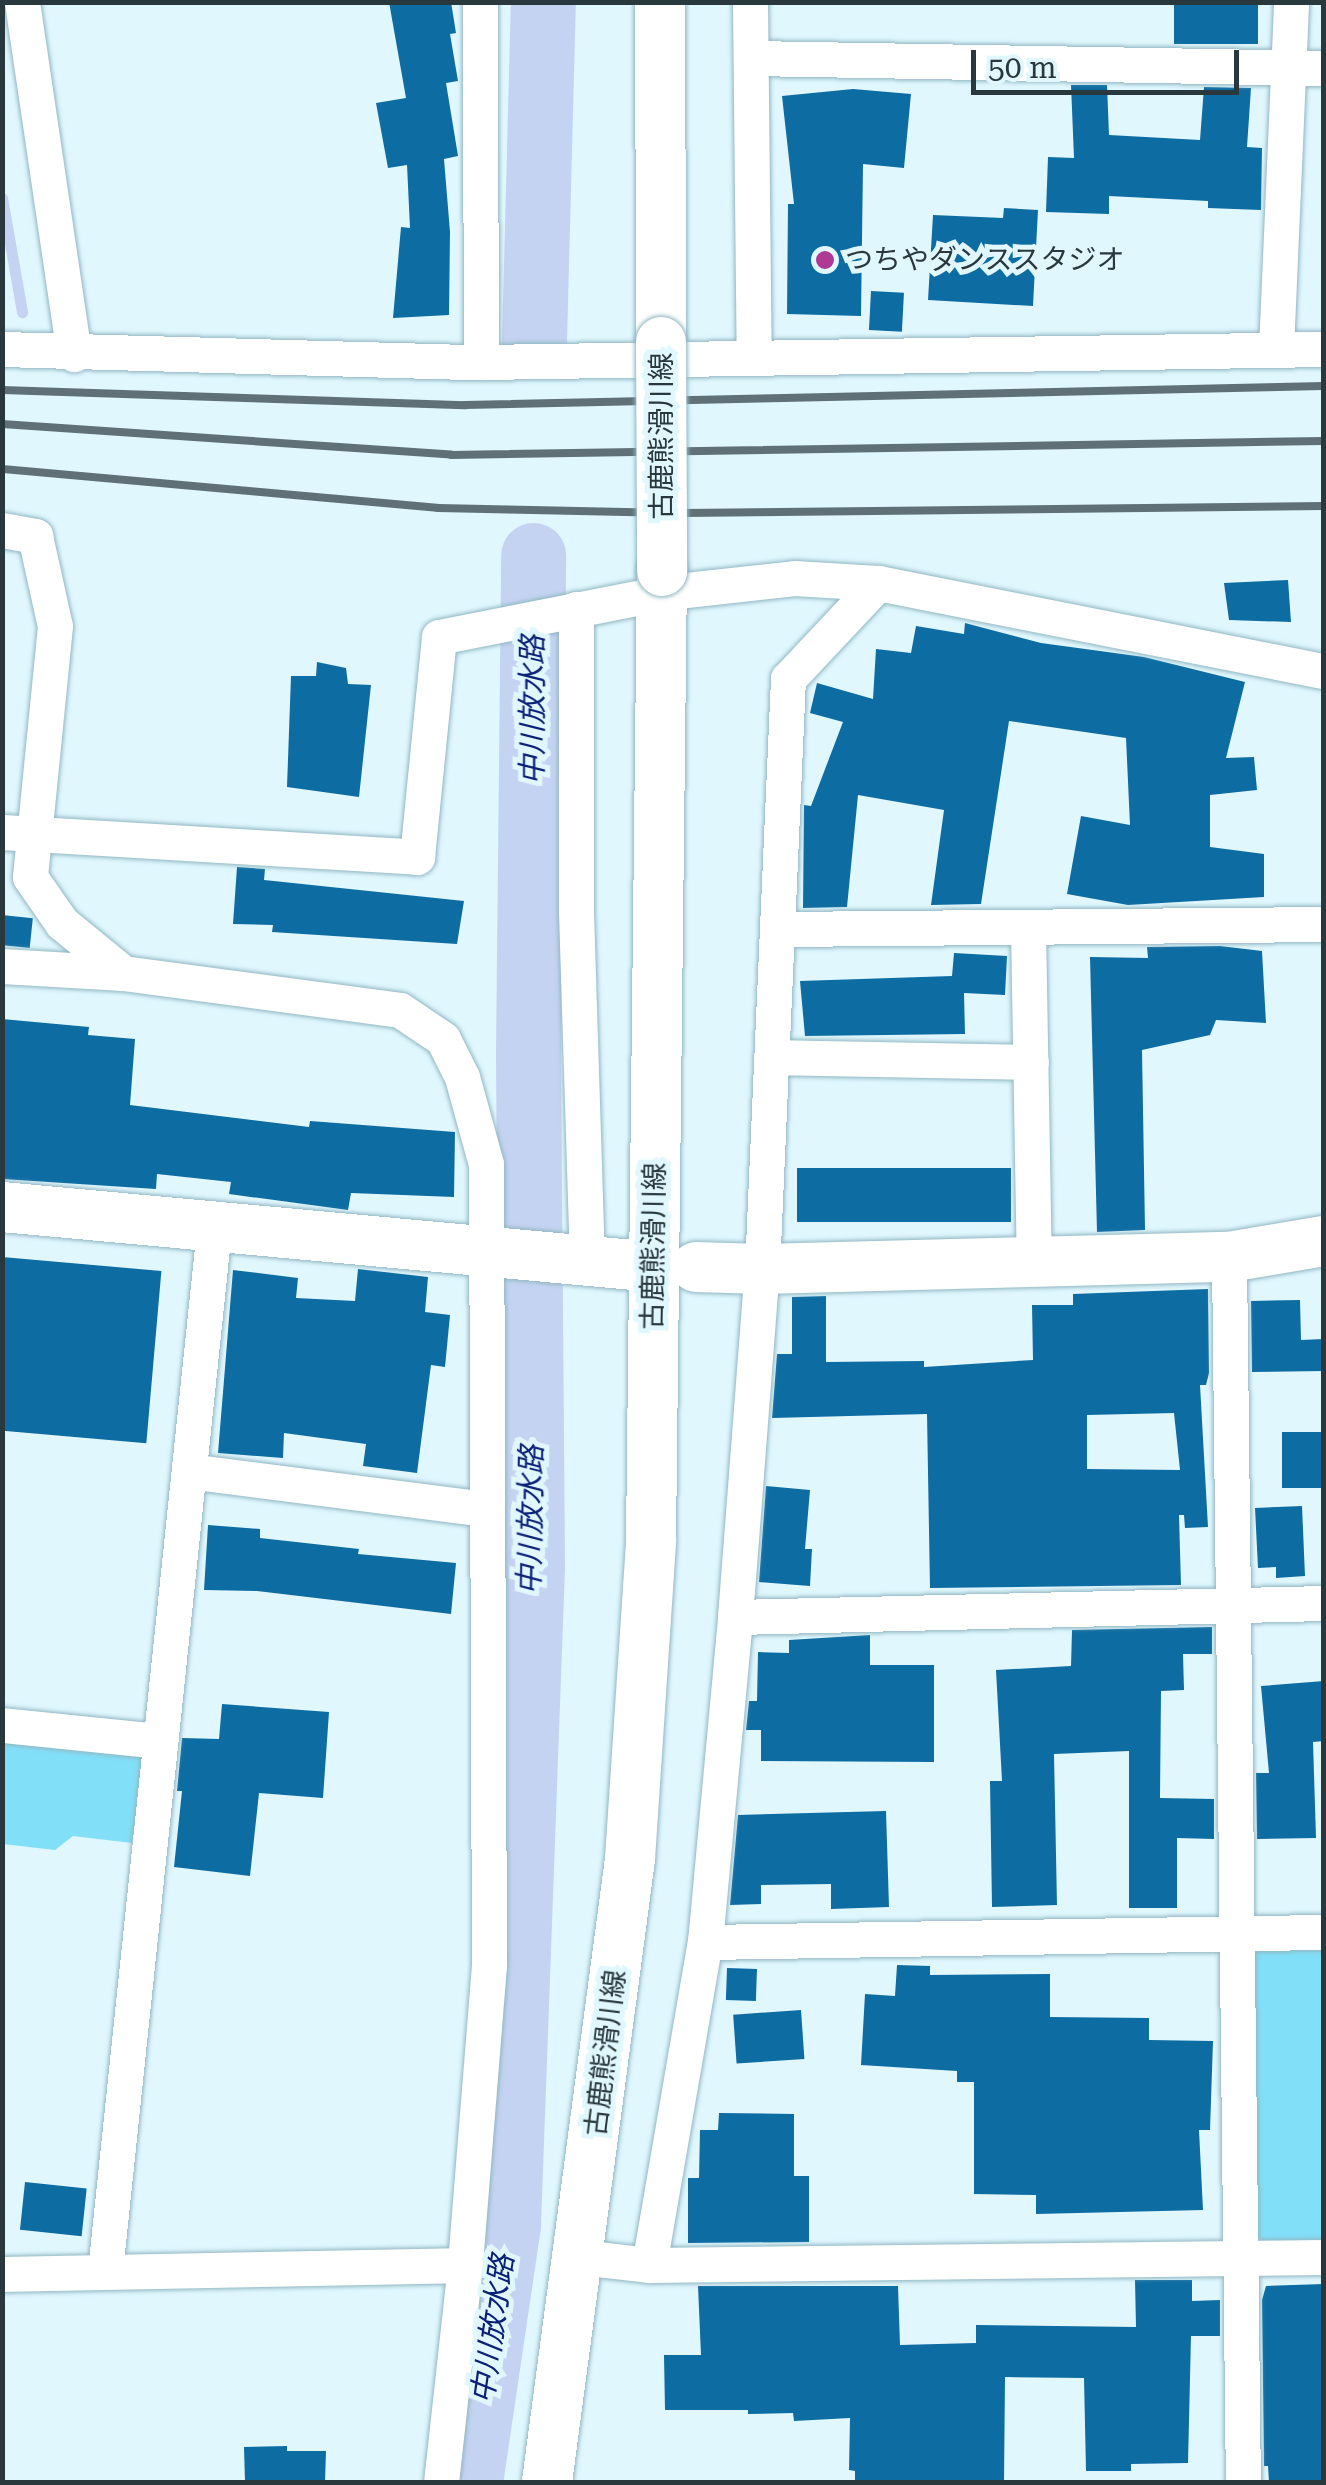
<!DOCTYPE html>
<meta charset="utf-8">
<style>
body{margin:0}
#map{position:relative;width:1326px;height:2485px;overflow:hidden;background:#e0f7fe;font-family:"Roboto Serif","Noto Sans JP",serif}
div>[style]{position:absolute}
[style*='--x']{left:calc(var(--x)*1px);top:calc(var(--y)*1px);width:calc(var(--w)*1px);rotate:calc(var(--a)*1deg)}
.green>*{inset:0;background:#82dff8}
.stream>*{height:11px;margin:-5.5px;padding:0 5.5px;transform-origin:5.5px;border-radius:5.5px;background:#c4d3f2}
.river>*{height:65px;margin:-32.5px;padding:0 32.5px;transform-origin:32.5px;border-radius:32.5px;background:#c4d3f2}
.building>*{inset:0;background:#0d6ca2;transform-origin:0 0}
.roads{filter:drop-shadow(0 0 2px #91b7c2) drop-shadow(0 0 2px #91b7c2)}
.street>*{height:35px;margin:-17.5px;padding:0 17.5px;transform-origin:17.5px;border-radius:17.5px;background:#fff}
.secondary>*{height:50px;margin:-25px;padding:0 25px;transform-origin:25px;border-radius:25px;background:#fff}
.rail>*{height:8px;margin:-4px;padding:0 4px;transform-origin:4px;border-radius:4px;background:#5f7176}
.bridges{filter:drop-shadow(0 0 2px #91b7c2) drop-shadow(0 0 2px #91b7c2)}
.secondary-bridge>*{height:50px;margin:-25px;padding:0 25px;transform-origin:25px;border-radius:25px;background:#fff}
.dots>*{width:28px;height:28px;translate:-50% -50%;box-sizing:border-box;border:5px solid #e0f7fe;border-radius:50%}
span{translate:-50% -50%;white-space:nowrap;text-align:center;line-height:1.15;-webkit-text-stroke:10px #e0f7fe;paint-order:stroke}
.poi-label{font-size:28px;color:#28383c}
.left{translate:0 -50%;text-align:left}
.street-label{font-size:28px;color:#28383c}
.water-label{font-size:30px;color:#0b2176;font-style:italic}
.frame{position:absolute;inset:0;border:5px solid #28383c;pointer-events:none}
.scale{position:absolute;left:971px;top:50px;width:268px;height:45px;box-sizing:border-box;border:5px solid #28383c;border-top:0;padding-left:12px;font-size:30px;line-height:35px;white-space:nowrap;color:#28383c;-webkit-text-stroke:8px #e0f7fe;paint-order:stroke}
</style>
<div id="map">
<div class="green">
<i style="clip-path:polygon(2px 1736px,145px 1748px,132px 1843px,73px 1836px,55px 1850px,3px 1844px)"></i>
<i style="clip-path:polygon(1262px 1942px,1323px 1942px,1323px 2245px,1270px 2246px,1250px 2232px,1246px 1957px)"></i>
</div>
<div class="stream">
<i style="--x:2;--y:198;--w:116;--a:80"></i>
</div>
<div class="river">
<i style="--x:534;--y:341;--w:339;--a:-88.5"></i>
<i style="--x:470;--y:2482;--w:261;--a:-81.6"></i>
<i style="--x:508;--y:2224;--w:658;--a:-87.91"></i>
<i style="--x:532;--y:1566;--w:514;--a:-90.45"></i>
<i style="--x:528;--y:1052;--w:497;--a:-89.4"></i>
</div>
<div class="building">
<i style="clip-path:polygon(389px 2px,451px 2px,456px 33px,450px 34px,458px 81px,446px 83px,458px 156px,444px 159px,450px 232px,449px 315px,393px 318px,401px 227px,410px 228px,407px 165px,388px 168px,376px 103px,406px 98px)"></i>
<i style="left:1174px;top:2px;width:84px;height:42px"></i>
<i style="clip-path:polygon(1071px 85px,1107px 85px,1109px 135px,1200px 140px,1204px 87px,1251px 88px,1247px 147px,1262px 148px,1261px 210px,1208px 208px,1208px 201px,1109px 196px,1109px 214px,1046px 212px,1048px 157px,1074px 158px)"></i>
<i style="clip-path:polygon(853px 89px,911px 94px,904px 168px,863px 164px,861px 316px,787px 314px,788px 204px,794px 204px,782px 96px)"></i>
<i style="clip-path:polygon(1004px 208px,1038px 210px,1033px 306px,928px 300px,933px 215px,1003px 218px)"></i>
<i style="left:871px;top:291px;width:33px;height:39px;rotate:3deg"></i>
<i style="clip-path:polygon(1288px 580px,1291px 622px,1229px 620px,1224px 583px)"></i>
<i style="clip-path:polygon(965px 623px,1041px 643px,1144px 657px,1245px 682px,1226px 758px,1254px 757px,1257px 790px,1210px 795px,1210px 847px,1264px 854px,1264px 897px,1128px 905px,1067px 894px,1081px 816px,1130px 825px,1126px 738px,1009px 721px,981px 904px,931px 905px,944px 810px,858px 795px,847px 907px,803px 908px,804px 805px,811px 806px,843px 722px,810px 713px,817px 683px,873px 699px,876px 649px,911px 653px,916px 626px,964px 634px)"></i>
<i style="clip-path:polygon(317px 662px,346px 668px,348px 684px,371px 685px,359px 797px,287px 787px,291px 676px,316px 676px)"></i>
<i style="clip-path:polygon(237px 867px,265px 869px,264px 880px,464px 901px,457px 944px,272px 932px,273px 925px,233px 924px)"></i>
<i style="left:2px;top:915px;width:31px;height:30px;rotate:6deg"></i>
<i style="clip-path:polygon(1220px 946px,1262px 951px,1266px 1023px,1216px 1020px,1210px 1035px,1142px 1050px,1145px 1230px,1097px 1232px,1090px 957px,1148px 958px,1147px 947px)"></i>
<i style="clip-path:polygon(954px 953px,1007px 956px,1005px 995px,964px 993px,965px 1034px,805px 1036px,800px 981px,952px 976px)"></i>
<i style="clip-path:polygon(2px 1019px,89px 1027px,88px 1035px,135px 1039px,130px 1105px,309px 1127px,310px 1121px,455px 1132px,454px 1197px,351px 1193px,348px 1210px,229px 1194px,231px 1182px,157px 1174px,156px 1189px,2px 1179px)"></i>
<i style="left:1011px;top:1168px;width:54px;height:214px;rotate:90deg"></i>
<i style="left:2px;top:1257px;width:160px;height:173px;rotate:5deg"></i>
<i style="clip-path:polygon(358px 1269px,428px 1277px,425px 1312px,450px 1315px,445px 1367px,431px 1365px,417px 1473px,363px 1466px,366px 1444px,284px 1433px,283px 1458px,218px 1453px,233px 1270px,298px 1278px,296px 1298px,355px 1301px)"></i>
<i style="clip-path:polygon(evenodd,1208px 1289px,1209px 1373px,1206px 1385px,1200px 1385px,1208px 1527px,1185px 1528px,1184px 1515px,1179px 1515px,1181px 1585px,930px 1588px,927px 1414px,772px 1418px,777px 1354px,792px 1354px,792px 1297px,826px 1296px,826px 1362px,924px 1361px,924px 1367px,1033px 1360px,1032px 1305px,1073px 1305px,1073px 1294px,1208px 1289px,1174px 1413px,1180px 1470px,1087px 1469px,1087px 1415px,1174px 1413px)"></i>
<i style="clip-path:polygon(1300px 1300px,1301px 1340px,1324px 1339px,1324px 1371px,1252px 1372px,1251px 1301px)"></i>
<i style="left:1282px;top:1432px;width:42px;height:56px"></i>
<i style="clip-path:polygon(766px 1486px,810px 1490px,805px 1549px,812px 1549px,810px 1586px,759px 1582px)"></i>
<i style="clip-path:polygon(1302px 1506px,1305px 1576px,1276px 1578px,1276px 1567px,1258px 1568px,1255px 1508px)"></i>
<i style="clip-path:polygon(208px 1525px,260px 1529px,260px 1538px,359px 1549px,358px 1554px,456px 1563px,451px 1614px,257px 1591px,204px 1590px)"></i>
<i style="clip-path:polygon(1212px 1627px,1212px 1654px,1183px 1654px,1184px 1690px,1161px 1691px,1160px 1798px,1214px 1799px,1214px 1839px,1177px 1838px,1177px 1908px,1129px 1908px,1129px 1751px,1054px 1754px,1057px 1905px,992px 1907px,990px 1781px,1002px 1781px,996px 1670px,1071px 1666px,1072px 1630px)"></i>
<i style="clip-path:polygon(870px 1635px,870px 1665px,934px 1665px,934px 1762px,761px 1761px,761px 1730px,746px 1730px,749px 1701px,757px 1701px,758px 1652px,789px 1653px,789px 1640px)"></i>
<i style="clip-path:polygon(1324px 1681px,1324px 1741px,1313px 1742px,1316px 1838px,1257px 1839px,1256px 1773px,1269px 1773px,1261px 1686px)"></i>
<i style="clip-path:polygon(222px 1704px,329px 1712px,323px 1798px,259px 1793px,250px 1876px,174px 1867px,182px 1791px,177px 1791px,182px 1738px,219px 1739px)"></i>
<i style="clip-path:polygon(886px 1811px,889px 1907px,831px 1909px,831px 1884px,761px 1885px,761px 1904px,730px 1905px,738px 1815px)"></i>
<i style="clip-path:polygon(897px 1965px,930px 1966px,930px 1975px,1050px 1974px,1050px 2017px,1149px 2018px,1149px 2040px,1213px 2041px,1210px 2130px,1199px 2130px,1203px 2210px,1036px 2214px,1036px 2195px,974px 2194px,974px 2082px,957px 2082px,957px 2071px,861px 2065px,865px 1994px,895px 1996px)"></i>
<i style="left:727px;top:1968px;width:30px;height:32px;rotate:2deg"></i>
<i style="left:801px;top:2010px;width:49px;height:68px;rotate:86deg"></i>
<i style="clip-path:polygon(719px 2113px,794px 2114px,794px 2176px,809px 2176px,809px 2242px,688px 2243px,688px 2178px,699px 2178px,700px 2130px,718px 2130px)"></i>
<i style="left:25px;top:2182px;width:62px;height:48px;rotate:6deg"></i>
<i style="clip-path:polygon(1135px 2280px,1192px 2280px,1192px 2301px,1220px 2300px,1220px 2336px,1191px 2336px,1188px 2463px,1131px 2464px,1131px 2471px,1086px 2471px,1084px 2378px,1005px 2377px,1004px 2482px,855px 2482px,855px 2471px,849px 2470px,850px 2418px,794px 2421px,793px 2413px,748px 2414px,748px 2410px,665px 2410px,664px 2355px,701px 2355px,698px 2286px,898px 2286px,900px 2345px,976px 2343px,976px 2325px,1136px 2327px)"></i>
<i style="clip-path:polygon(1324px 2284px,1324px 2482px,1269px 2482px,1268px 2466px,1264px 2466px,1262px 2300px,1266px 2286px)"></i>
<i style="clip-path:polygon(287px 2446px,287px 2451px,326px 2451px,325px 2482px,245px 2482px,244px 2447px)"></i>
</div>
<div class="roads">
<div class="street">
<i style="--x:22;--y:2;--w:356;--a:81.6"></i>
<i style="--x:750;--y:2;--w:354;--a:89.4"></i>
<i style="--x:751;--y:58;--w:573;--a:1"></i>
<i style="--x:2;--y:349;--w:479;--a:1.6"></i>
<i style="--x:481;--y:362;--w:360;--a:-90.2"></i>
<i style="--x:1276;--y:349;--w:347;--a:-87.5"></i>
<i style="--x:481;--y:362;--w:843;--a:-0.88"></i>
<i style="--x:2;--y:530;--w:34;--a:10"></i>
<i style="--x:35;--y:536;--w:92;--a:77.5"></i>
<i style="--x:55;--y:626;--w:252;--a:95.7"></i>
<i style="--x:30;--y:877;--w:56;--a:55.2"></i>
<i style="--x:62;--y:923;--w:79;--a:39.3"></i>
<i style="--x:123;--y:973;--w:279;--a:7.6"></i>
<i style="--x:400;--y:1010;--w:52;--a:34"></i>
<i style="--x:443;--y:1039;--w:42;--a:63.4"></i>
<i style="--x:462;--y:1077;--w:90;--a:74.6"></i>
<i style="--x:486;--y:1164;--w:801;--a:89.79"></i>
<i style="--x:489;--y:1965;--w:301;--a:94.6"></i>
<i style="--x:465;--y:2265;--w:218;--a:96.3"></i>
<i style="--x:686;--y:590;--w:109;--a:-6.3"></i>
<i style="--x:794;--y:578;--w:84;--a:3.4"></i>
<i style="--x:576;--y:609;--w:303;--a:90"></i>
<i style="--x:576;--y:912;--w:352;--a:88.2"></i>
<i style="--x:2;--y:832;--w:416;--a:3.4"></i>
<i style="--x:417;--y:857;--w:221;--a:-84.3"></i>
<i style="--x:439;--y:637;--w:201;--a:-11.2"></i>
<i style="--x:1028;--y:928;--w:334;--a:89"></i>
<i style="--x:778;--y:929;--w:546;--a:-0.52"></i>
<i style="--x:2;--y:966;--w:121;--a:3.3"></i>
<i style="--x:772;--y:1057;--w:259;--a:1.1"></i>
<i style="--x:1229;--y:1257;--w:1225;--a:89.35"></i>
<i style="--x:189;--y:1471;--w:300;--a:7.3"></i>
<i style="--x:735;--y:1617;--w:589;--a:-1.36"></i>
<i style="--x:2;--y:1725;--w:159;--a:5.8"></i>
<i style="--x:705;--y:1942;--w:619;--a:-0.93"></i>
<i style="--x:580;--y:2257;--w:69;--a:6.6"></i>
<i style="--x:649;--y:2265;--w:675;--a:-0.68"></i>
<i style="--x:649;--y:2265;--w:328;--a:-80.2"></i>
<i style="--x:705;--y:1942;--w:326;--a:-84.7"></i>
<i style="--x:735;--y:1617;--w:349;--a:-85.6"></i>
<i style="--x:762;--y:1269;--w:591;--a:-87.48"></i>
<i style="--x:788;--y:679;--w:132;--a:-46.8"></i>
<i style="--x:878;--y:583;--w:455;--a:11.2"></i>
<i style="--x:105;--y:2271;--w:1048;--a:-84.03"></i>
<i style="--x:2;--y:2274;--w:463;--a:-1.1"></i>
</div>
<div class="secondary">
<i style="--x:660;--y:2;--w:340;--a:89.8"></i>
<i style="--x:2;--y:1207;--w:634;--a:5.25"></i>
<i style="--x:696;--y:1267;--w:66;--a:1.7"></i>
<i style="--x:762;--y:1269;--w:467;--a:-1.5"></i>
<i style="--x:1229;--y:1257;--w:96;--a:-9.6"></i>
<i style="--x:547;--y:2482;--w:629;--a:-82.41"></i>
<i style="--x:630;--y:1859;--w:318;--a:-86.2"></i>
<i style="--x:651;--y:1542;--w:971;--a:-89.35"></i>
</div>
</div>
<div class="rail">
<i style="--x:2;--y:390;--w:463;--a:1.9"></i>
<i style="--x:465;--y:405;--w:859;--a:-1.27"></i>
<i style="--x:2;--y:424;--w:450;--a:3.9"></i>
<i style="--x:451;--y:455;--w:873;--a:-0.92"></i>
<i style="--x:2;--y:469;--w:438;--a:5.1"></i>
<i style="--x:438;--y:508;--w:246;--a:1.2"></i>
<i style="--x:684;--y:513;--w:640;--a:-0.63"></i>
</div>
<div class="bridges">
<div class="secondary-bridge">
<i style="--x:661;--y:342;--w:229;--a:89.7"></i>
</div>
</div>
<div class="dots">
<i style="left:825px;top:260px;background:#ae3a93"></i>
</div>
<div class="poi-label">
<span class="left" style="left:845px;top:260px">つちやダンススタジオ</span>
</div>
<div class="street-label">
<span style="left:662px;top:436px;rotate:-90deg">古鹿熊滑川線</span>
<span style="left:654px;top:1246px;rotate:-89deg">古鹿熊滑川線</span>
<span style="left:606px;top:2053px;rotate:-83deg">古鹿熊滑川線</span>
</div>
<div class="water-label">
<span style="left:533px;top:710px;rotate:-90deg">中川放水路</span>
<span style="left:531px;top:1520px;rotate:-89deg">中川放水路</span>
<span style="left:493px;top:2329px;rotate:-82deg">中川放水路</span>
</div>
<div class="frame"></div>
<div class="scale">50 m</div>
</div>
